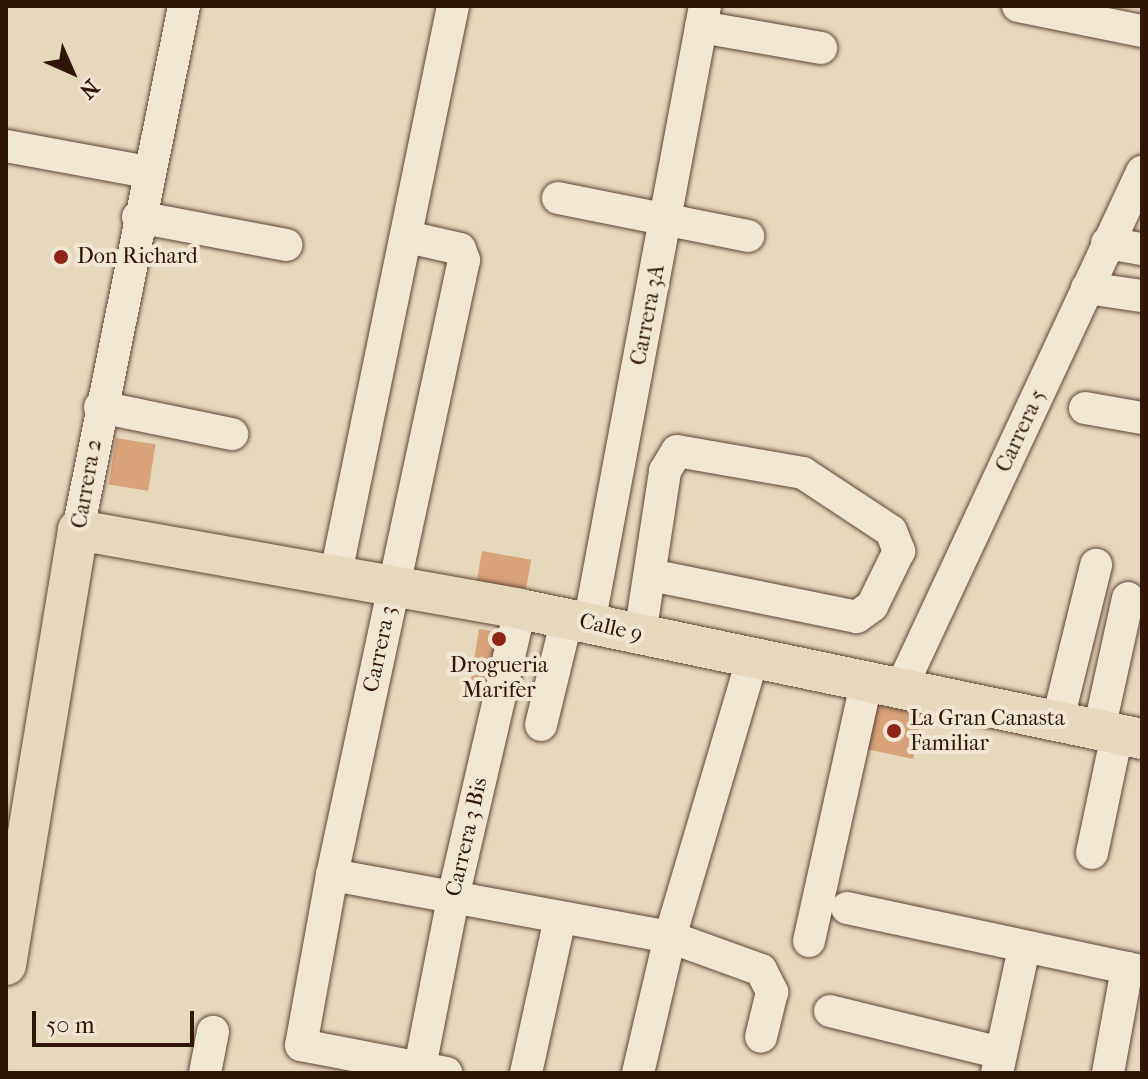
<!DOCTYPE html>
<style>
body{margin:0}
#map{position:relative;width:1148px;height:1079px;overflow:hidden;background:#e6d8bb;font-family:"IM FELL French Canon",serif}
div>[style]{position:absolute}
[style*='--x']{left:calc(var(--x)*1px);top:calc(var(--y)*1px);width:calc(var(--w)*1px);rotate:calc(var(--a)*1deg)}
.building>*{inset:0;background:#d8a27a;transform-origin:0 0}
.roads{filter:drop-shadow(0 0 2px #5f4636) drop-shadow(0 0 2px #5f4636)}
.minor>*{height:32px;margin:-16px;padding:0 16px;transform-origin:16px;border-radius:16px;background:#efe6d3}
.major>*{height:40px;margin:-20px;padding:0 20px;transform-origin:20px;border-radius:20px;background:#e6d8bb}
.dots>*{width:22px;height:22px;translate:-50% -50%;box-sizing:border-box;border:4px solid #efe6d3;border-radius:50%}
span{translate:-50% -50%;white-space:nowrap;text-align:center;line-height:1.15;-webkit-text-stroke:8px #efe6d3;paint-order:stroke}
.poi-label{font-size:22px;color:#321509}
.left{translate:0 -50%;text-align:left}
.street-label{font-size:22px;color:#321509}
.frame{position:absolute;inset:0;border:8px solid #321509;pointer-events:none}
.north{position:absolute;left:32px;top:32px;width:80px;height:80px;-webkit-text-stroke:6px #efe6d3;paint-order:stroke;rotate:135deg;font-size:22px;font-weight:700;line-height:32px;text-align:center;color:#321509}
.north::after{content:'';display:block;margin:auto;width:28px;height:36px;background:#321509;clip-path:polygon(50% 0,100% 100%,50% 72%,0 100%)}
.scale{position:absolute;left:32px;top:1011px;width:162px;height:36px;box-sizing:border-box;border:4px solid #321509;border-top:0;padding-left:10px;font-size:24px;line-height:28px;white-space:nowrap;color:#321509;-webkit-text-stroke:6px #efe6d3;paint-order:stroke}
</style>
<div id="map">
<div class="building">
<i style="left:116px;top:438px;width:40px;height:47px;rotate:9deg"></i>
<i style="left:482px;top:551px;width:50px;height:42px;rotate:10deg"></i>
<i style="left:479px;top:629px;width:31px;height:52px;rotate:9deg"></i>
<i style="left:876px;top:702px;width:48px;height:48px;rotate:12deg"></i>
</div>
<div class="roads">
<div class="minor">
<i style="--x:1018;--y:6;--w:126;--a:11.4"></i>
<i style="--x:701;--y:27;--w:122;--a:9.9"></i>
<i style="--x:6;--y:146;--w:143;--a:10.4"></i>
<i style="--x:558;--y:198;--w:194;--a:11.3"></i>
<i style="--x:138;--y:217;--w:151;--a:10.7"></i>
<i style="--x:408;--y:237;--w:53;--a:13"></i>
<i style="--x:460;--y:249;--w:12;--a:70"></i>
<i style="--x:464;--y:260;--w:629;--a:102.11"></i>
<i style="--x:332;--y:875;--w:173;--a:100.3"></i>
<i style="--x:301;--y:1045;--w:148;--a:10.9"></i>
<i style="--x:1107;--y:243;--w:36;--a:10"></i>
<i style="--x:1087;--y:288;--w:56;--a:8.3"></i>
<i style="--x:100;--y:407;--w:135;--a:11.6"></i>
<i style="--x:1085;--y:408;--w:58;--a:10"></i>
<i style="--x:78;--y:530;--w:535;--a:-78.56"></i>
<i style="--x:335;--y:578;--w:584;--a:-78.34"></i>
<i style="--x:589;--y:624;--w:629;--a:-79.37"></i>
<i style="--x:640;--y:635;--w:166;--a:-81.3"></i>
<i style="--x:665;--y:471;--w:23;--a:-59"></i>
<i style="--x:677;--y:451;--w:128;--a:9.9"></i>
<i style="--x:803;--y:473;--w:105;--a:33.4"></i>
<i style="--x:891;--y:531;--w:22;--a:68"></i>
<i style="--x:899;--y:551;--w:61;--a:116.1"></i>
<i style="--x:872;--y:606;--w:19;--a:144"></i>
<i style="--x:857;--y:617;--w:211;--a:-168.5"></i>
<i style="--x:900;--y:690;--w:572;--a:-64.96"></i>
<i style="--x:1057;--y:723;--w:163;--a:-76.1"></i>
<i style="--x:541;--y:725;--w:110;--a:-76.3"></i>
<i style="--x:1099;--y:730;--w:135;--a:-77.6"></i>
<i style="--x:1092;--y:853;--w:122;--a:-78.1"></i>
<i style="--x:332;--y:875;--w:344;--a:10.4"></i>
<i style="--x:670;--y:937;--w:97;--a:19.9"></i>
<i style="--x:761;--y:970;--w:25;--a:63"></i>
<i style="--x:772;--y:992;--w:46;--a:103.7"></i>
<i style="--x:847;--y:908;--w:302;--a:12.1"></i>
<i style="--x:809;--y:941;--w:263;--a:-77.5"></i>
<i style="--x:830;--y:1011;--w:176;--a:13.8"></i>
<i style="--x:420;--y:1067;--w:177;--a:-78.9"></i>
<i style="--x:454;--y:893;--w:292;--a:-76.9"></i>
<i style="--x:205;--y:1073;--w:42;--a:-79"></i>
<i style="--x:526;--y:1073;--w:159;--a:-77.6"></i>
<i style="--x:638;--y:1073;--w:140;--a:-76.8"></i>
<i style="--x:670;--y:937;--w:292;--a:-73.5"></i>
<i style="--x:997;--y:1073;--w:128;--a:-77.8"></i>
<i style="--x:1108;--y:1073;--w:107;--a:-79.7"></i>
</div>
<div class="major">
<i style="--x:6;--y:965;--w:441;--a:-80.6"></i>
<i style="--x:78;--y:530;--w:449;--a:10.1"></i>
<i style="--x:520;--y:609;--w:635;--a:11.81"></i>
</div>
</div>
<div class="dots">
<i style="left:61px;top:257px;background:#8f2418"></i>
<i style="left:499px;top:639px;background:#8f2418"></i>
<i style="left:894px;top:731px;background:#8f2418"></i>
</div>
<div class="poi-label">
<span class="left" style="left:77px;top:257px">Don Richard</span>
<span style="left:499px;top:678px">Drogueria<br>Marifer</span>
<span class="left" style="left:910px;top:731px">La Gran Canasta<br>Familiar</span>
</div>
<div class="street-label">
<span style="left:648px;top:315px;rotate:-79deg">Carrera 3A</span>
<span style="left:1021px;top:431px;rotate:-65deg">Carrera 5</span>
<span style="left:87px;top:484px;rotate:-80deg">Carrera 2</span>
<span style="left:611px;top:628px;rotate:13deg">Calle 9</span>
<span style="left:380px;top:649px;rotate:-78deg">Carrera 3</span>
<span style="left:467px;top:837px;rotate:-77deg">Carrera 3 Bis</span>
</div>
<div class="frame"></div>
<div class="north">N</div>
<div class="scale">50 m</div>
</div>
